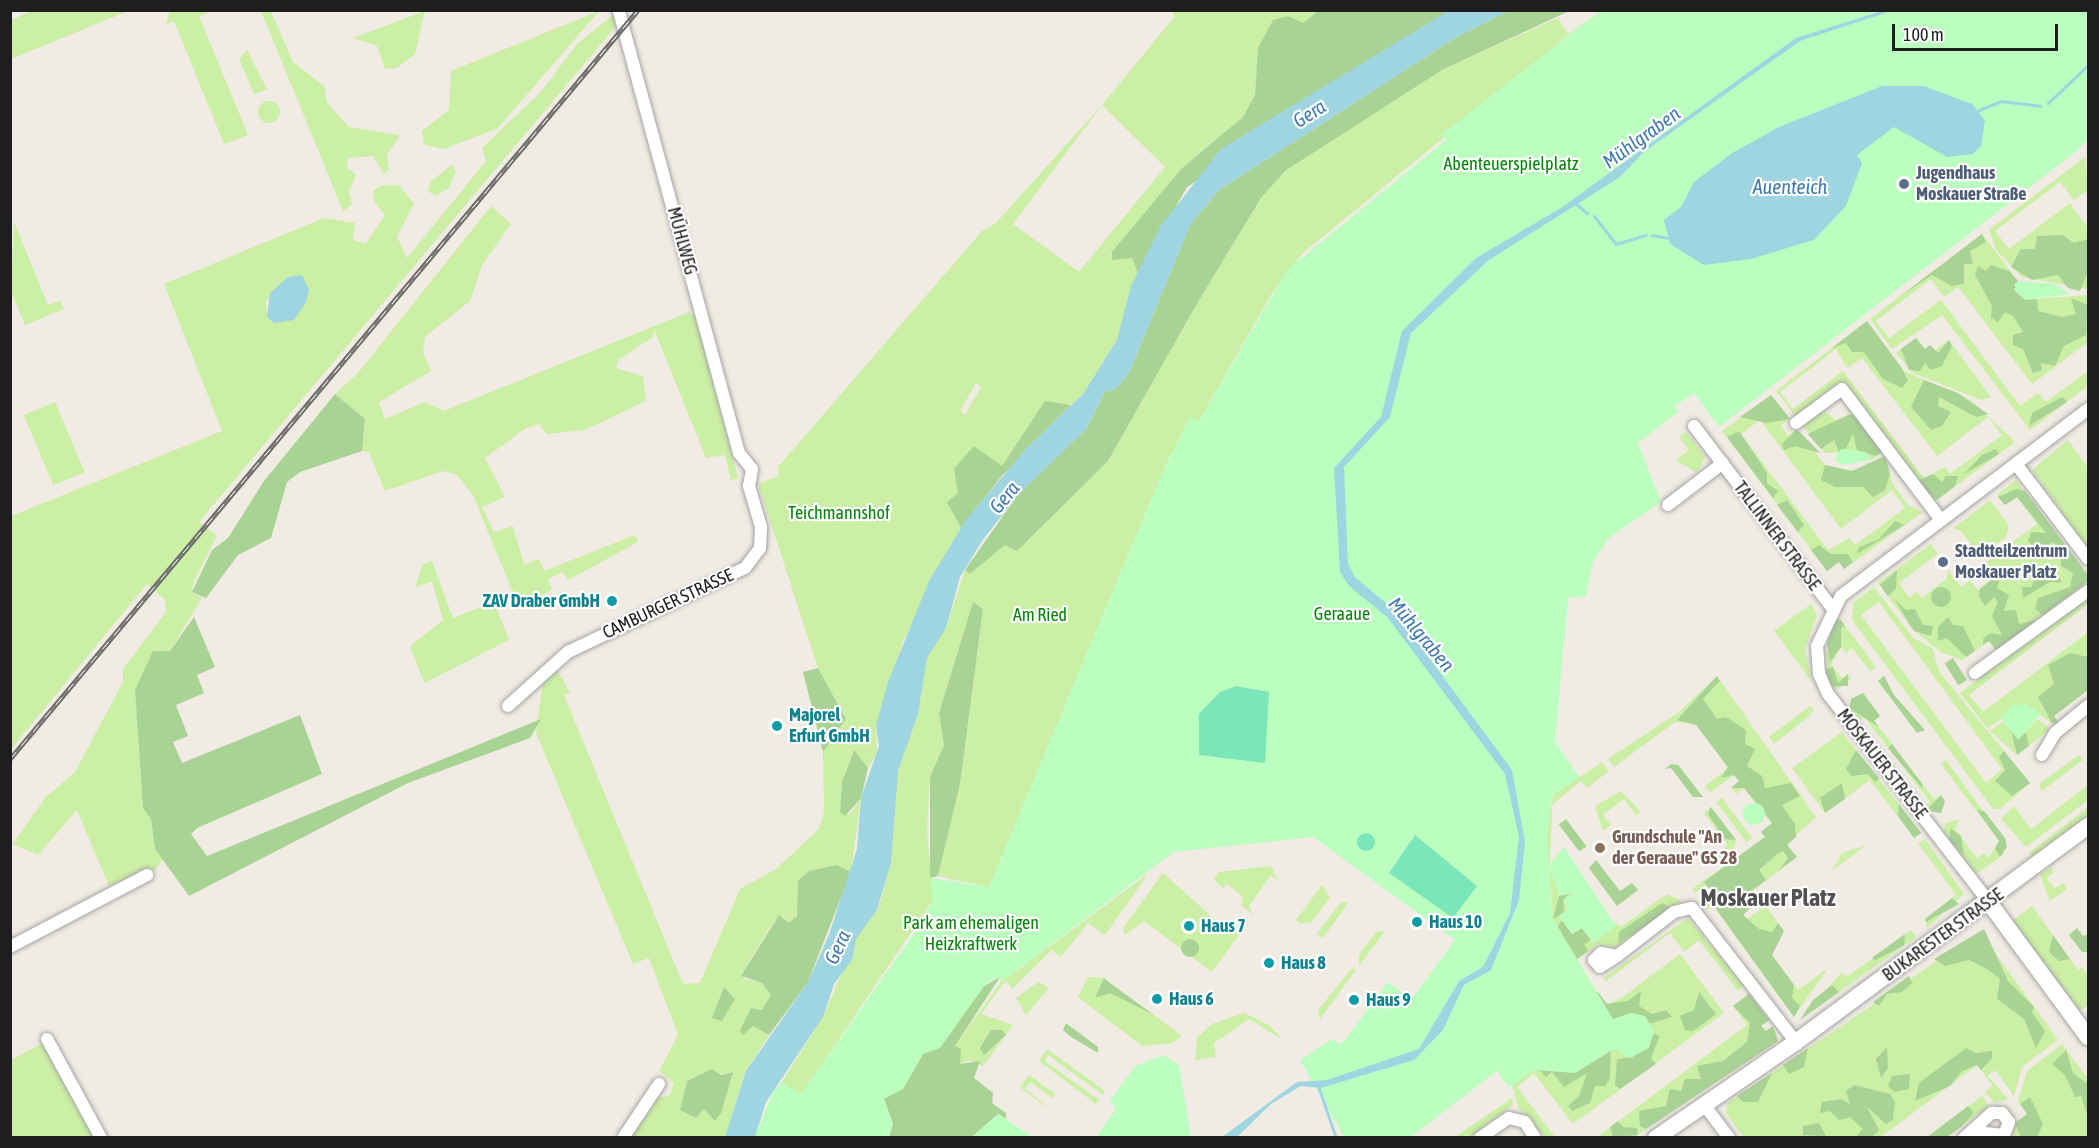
<!DOCTYPE html>
<meta charset="utf-8">
<style>
body{margin:0}
#map{position:relative;width:2099px;height:1148px;overflow:hidden;background:#f0ebe3;font-family:"Asap Condensed",sans-serif}
div>[style]{position:absolute}
[style*='--x']{left:calc(var(--x)*1px);top:calc(var(--y)*1px);width:calc(var(--w)*1px);rotate:calc(var(--a)*1deg)}
.grass>*{inset:0;background:#cbefa4;transform-origin:0 0}
.round{border-radius:50%}
.forest>*{inset:0;background:#a9d394;transform-origin:0 0}
.park>*{inset:0;background:#bcfebf}
.pitch>*{inset:0;background:#7ae6b9}
.water>*{inset:0;background:#9fd5e1}
.stream>*{height:3px;margin:-1.5px;padding:0 1.5px;transform-origin:1.5px;border-radius:1.5px;background:#9fd5e1}
.roads{filter:drop-shadow(0 0 2px #a5a5a5) drop-shadow(0 0 2px #a5a5a5)}
.minor>*{height:12px;margin:-6px;padding:0 6px;transform-origin:6px;border-radius:6px;background:#fff}
.tertiary>*{height:16px;margin:-8px;padding:0 8px;transform-origin:8px;border-radius:8px;background:#fff}
.rail>*{height:5px;margin-top:-2.5px;transform-origin:0;background:repeating-linear-gradient(90deg,#fff 0 9px,#6c6c6c 0 18px);box-sizing:border-box;border-block:2px solid #6c6c6c}
.dots>*{width:16px;height:16px;translate:-50% -50%;box-sizing:border-box;border:3px solid #fff;border-radius:50%}
span{translate:-50% -50%;white-space:nowrap;text-align:center;line-height:1.15;-webkit-text-stroke:4.5px #fff;paint-order:stroke}
.park-label{font-size:18px;color:#028608}
.service-label{font-size:18px;color:#4e5e75;font-weight:700}
.left{translate:0 -50%;text-align:left}
.street-label{font-size:18px;color:#1e1e1e}
.culture-label{font-size:18px;color:#0d838f;font-weight:700}
.right{translate:-100% -50%;text-align:right}
.education-label{font-size:18px;color:#785e54;font-weight:700}
.water-label{font-size:20px;color:#407aae;font-style:italic}
.district-label{font-size:24px;color:#515151;font-weight:700}
.frame{position:absolute;inset:0;border:12px solid #1e1e1e;pointer-events:none}
.scale{position:absolute;left:1892px;top:24px;width:166px;height:27px;box-sizing:border-box;border:3px solid #1e1e1e;border-top:0;padding-left:8px;font-size:18px;line-height:21px;white-space:nowrap;color:#1e1e1e;-webkit-text-stroke:4px #fff;paint-order:stroke}
</style>
<div id="map">
<div class="grass">
<i style="clip-path:polygon(34px 10px,128px 10px,128px 11px,11px 59px,11px 20px)"></i>
<i style="clip-path:polygon(170px 10px,212px 11px,199px 16px,248px 135px,224px 144px,174px 21px,166px 24px)"></i>
<i style="clip-path:polygon(261px 11px,271px 11px,293px 62px,324px 86px,327px 103px,349px 127px,400px 135px,387px 155px,389px 170px,384px 174px,373px 156px,348px 158px,347px 168px,356px 175px,349px 192px,352px 205px,343px 211px)"></i>
<i style="clip-path:polygon(425px 11px,415px 54px,397px 68px,385px 69px,377px 46px,353px 38px)"></i>
<i style="clip-path:polygon(599px 11px,498px 128px,444px 149px,424px 145px,422px 131px,449px 110px,451px 71px)"></i>
<i style="clip-path:polygon(evenodd,1171px 11px,1318px 11px,1303px 23px,1288px 16px,1258px 48px,1255px 95px,1243px 117px,1181px 169px,1110px 256px,1132px 258px,1138px 273px,1117px 340px,1083px 394px,1071px 405px,1045px 402px,1002px 466px,962px 461px,955px 468px,958px 493px,948px 503px,961px 528px,903px 641px,876px 725px,877px 753px,868px 768px,853px 751px,842px 782px,840px 812px,850px 814px,861px 798px,851px 872px,817px 871px,798px 881px,797px 916px,789px 924px,784px 917px,774px 921px,745px 968px,744px 979px,762px 983px,771px 995px,762px 1010px,751px 1008px,749px 1031px,752px 1026px,769px 1035px,746px 1071px,725px 1137px,629px 1137px,652px 1100px,670px 1095px,674px 1083px,659px 1071px,678px 1035px,649px 958px,633px 964px,536px 733px,543px 680px,555px 667px,564px 682px,570px 693px,564px 695px,683px 984px,700px 983px,740px 889px,776px 869px,819px 829px,824px 812px,823px 752px,846px 719px,818px 668px,758px 484px,779px 476px,778px 467px,982px 231px,996px 223px,1102px 105px,1175px 16px,1171px 11px,1102px 105px,1165px 167px,1079px 272px,1013px 224px,1102px 105px,1171px 11px,976px 383px,981px 387px,965px 415px,960px 411px,976px 383px,1171px 11px,732px 1072px,715px 1121px,704px 1108px,696px 1118px,680px 1110px,687px 1081px,732px 1072px)"></i>
<i style="clip-path:polygon(evenodd,613px 15px,616px 26px,199px 522px,217px 536px,194px 581px,192px 592px,202px 598px,170px 651px,153px 652px,135px 690px,143px 808px,151px 819px,155px 849px,164px 858px,155px 870px,109px 886px,77px 810px,38px 855px,13px 844px,45px 798px,75px 772px,123px 682px,123px 669px,166px 612px,165px 600px,147px 584px,11px 749px,11px 516px,222px 431px,164px 284px,324px 218px,355px 223px,353px 240px,366px 244px,385px 215px,374px 201px,373px 191px,380px 186px,398px 185px,414px 203px,397px 237px,407px 258px,486px 161px,482px 148px,540px 93px,577px 44px,613px 15px,278px 289px,274px 323px,267px 316px,266px 301px,278px 289px)"></i>
<i style="clip-path:polygon(1558px 18px,1568px 34px,1588px 19px,1303px 253px,1272px 293px,1199px 421px,1190px 418px,1166px 464px,989px 887px,938px 876px,960px 784px,983px 609px,973px 602px,939px 713px,944px 745px,930px 777px,927px 830px,933px 900px,801px 1095px,781px 1083px,823px 1017px,863px 924px,878px 910px,891px 863px,894px 790px,904px 747px,918px 714px,927px 657px,946px 628px,965px 570px,970px 574px,1005px 544px,1011px 548px,1108px 461px,1195px 307px,1261px 198px,1285px 171px,1442px 70px)"></i>
<i style="clip-path:polygon(247px 50px,267px 89px,254px 94px,239px 59px)"></i>
<i class="round" style="left:258px;top:101px;width:22px;height:22px"></i>
<i style="clip-path:polygon(2085px 157px,2088px 190px,2074px 200px,2060px 182px,1995px 231px,2009px 249px,2070px 203px,2088px 228px,2088px 289px,2022px 277px,1996px 250px,1989px 230px)"></i>
<i style="clip-path:polygon(452px 165px,456px 171px,449px 188px,435px 196px,428px 191px,431px 181px)"></i>
<i style="clip-path:polygon(491px 206px,511px 224px,482px 265px,470px 301px,425px 337px,423px 353px,431px 371px,379px 402px,385px 419px,425px 402px,444px 411px,689px 312px,696px 317px,738px 478px,731px 480px,725px 455px,706px 458px,654px 329px,653px 337px,618px 360px,616px 368px,643px 376px,646px 401px,585px 430px,547px 434px,539px 424px,526px 428px,485px 458px,505px 497px,482px 507px,494px 532px,513px 526px,524px 565px,539px 559px,544px 571px,635px 535px,638px 542px,568px 580px,563px 572px,548px 579px,552px 590px,519px 608px,474px 497px,457px 475px,444px 471px,385px 491px,369px 452px,362px 451px,365px 419px,335px 394px,358px 373px)"></i>
<i style="clip-path:polygon(14px 222px,48px 305px,60px 301px,64px 309px,25px 325px,11px 291px)"></i>
<i style="clip-path:polygon(1982px 234px,2018px 281px,2014px 285px,2037px 299px,2088px 295px,2088px 342px,2032px 384px,1958px 287px,1944px 297px,1931px 279px,1876px 321px,1889px 338px,1941px 300px,2020px 406px,2038px 393px,2046px 402px,2088px 371px,2088px 386px,2030px 430px,1942px 315px,1892px 349px,1870px 319px)"></i>
<i style="clip-path:polygon(evenodd,1867px 321px,1904px 371px,1972px 401px,2015px 442px,1933px 503px,1844px 385px,1796px 417px,1776px 391px,1867px 321px,1836px 349px,1847px 368px,1862px 358px,1937px 456px,1988px 417px,2002px 435px,1950px 474px,1945px 467px,1924px 478px,1843px 371px,1793px 409px,1780px 392px,1836px 349px)"></i>
<i style="clip-path:polygon(1916px 338px,1925px 349px,1930px 345px,1934px 351px,1949px 340px,1991px 397px,1981px 400px,1913px 373px,1896px 353px)"></i>
<i style="clip-path:polygon(evenodd,1771px 395px,1790px 419px,1781px 425px,1788px 436px,1797px 429px,1825px 465px,1852px 471px,1885px 456px,1893px 485px,1909px 506px,1923px 512px,1844px 569px,1839px 562px,1827px 571px,1722px 431px,1771px 395px,1760px 420px,1841px 529px,1892px 490px,1905px 508px,1855px 545px,1849px 538px,1828px 550px,1741px 434px,1760px 420px)"></i>
<i style="left:55px;top:402px;width:76px;height:34px;rotate:67deg"></i>
<i style="clip-path:polygon(1822px 409px,1838px 422px,1852px 412px,1882px 452px,1871px 460px,1865px 452px,1825px 453px,1801px 424px)"></i>
<i style="clip-path:polygon(1686px 432px,1705px 457px,1697px 473px,1676px 460px,1689px 450px,1679px 437px)"></i>
<i style="clip-path:polygon(2068px 440px,2088px 468px,2088px 549px,2032px 470px)"></i>
<i style="clip-path:polygon(2016px 480px,2088px 581px,1996px 650px,1989px 641px,1962px 660px,1941px 652px,1911px 628px,1878px 583px,1931px 544px,1938px 554px,1899px 583px,1909px 598px,1917px 592px,1922px 598px,1947px 578px,1948px 570px,1961px 587px,1970px 581px,1978px 590px,1996px 576px,1986px 562px,2037px 524px,2017px 497px,2005px 505px,1997px 495px)"></i>
<i style="clip-path:polygon(1990px 500px,2009px 526px,2006px 537px,1980px 556px,1961px 531px,1954px 528px,1943px 536px)"></i>
<i style="clip-path:polygon(432px 561px,453px 618px,494px 602px,509px 640px,424px 683px,410px 646px,443px 620px,432px 581px,415px 588px,422px 565px)"></i>
<i style="clip-path:polygon(evenodd,1874px 587px,1913px 638px,1932px 648px,1940px 673px,2030px 783px,2000px 809px,1993px 809px,1852px 620px,1853px 603px,1874px 587px,1879px 602px,2002px 769px,1986px 783px,1861px 615px,1879px 602px)"></i>
<i style="clip-path:polygon(2088px 596px,2088px 604px,1969px 695px,1983px 712px,2088px 632px,2088px 690px,2054px 716px,2055px 726px,2026px 704px,1987px 728px,1960px 693px)"></i>
<i style="clip-path:polygon(1811px 604px,1817px 615px,1805px 649px,1812px 682px,1774px 631px)"></i>
<i style="clip-path:polygon(1837px 615px,1876px 667px,1870px 671px,1852px 648px,1846px 653px,1841px 647px,1831px 665px,1842px 678px,1848px 674px,1851px 679px,1837px 690px,1829px 682px,1826px 655px)"></i>
<i style="clip-path:polygon(1717px 676px,1816px 817px,1787px 844px,1797px 857px,1754px 890px,1761px 900px,1743px 914px,1747px 919px,1766px 906px,1778px 923px,1784px 931px,1772px 955px,1798px 990px,1828px 968px,1794px 1017px,1715px 908px,1705px 909px,1711px 892px,1707px 885px,1695px 893px,1692px 889px,1765px 837px,1761px 832px,1772px 823px,1744px 788px,1736px 794px,1731px 788px,1739px 781px,1734px 775px,1710px 793px,1705px 786px,1728px 768px,1696px 724px,1675px 722px,1614px 767px,1608px 759px,1679px 712px)"></i>
<i style="clip-path:polygon(1863px 693px,1880px 716px,1874px 721px,1879px 727px,1934px 799px,1941px 795px,1945px 801px,1941px 813px,1923px 808px,1930px 802px,1864px 717px,1857px 722px,1851px 713px,1851px 699px)"></i>
<i style="clip-path:polygon(1810px 706px,1814px 710px,1806px 719px,1774px 744px,1769px 737px)"></i>
<i style="clip-path:polygon(2038px 719px,2050px 729px,2017px 755px,1990px 731px,2004px 721px,2018px 739px)"></i>
<i style="clip-path:polygon(1842px 732px,1921px 833px,1914px 838px,1870px 780px,1825px 813px,1792px 768px)"></i>
<i style="clip-path:polygon(2079px 755px,2083px 760px,2042px 791px,2039px 784px)"></i>
<i style="clip-path:polygon(1946px 760px,2006px 843px,2003px 855px,1976px 874px,1944px 833px,1945px 823px,1959px 820px,1955px 829px,1977px 858px,1984px 853px,1989px 858px,1999px 841px,1941px 764px)"></i>
<i style="clip-path:polygon(1602px 762px,1609px 771px,1587px 788px,1581px 781px,1552px 805px,1550px 864px,1573px 890px,1569px 909px,1593px 943px,1615px 926px,1611px 920px,1621px 927px,1667px 894px,1682px 901px,1620px 947px,1597px 945px,1575px 961px,1553px 919px,1547px 834px,1553px 795px)"></i>
<i style="clip-path:polygon(2088px 785px,2088px 800px,2026px 847px,2001px 819px,2014px 806px,2031px 829px)"></i>
<i style="clip-path:polygon(1621px 791px,1641px 812px,1636px 815px,1624px 799px,1603px 815px,1611px 825px,1603px 831px,1595px 806px)"></i>
<i style="left:1722px;top:798px;width:50px;height:7px;rotate:53deg"></i>
<i style="clip-path:polygon(1711px 807px,1736px 840px,1733px 852px,1722px 860px,1717px 854px,1728px 845px,1704px 813px)"></i>
<i style="clip-path:polygon(2088px 807px,2088px 815px,2033px 857px,2029px 853px)"></i>
<i style="clip-path:polygon(1925px 839px,1964px 894px,1927px 928px,1925px 919px,1956px 895px,1918px 843px)"></i>
<i style="clip-path:polygon(1866px 845px,1832px 871px,1842px 853px)"></i>
<i style="clip-path:polygon(1271px 866px,1278px 881px,1271px 875px,1249px 906px,1253px 915px,1241px 905px,1243px 897px,1226px 883px,1224px 890px,1214px 879px,1219px 872px)"></i>
<i style="clip-path:polygon(2051px 867px,2054px 872px,2047px 878px,2055px 889px,2063px 883px,2067px 889px,2050px 901px,2040px 875px)"></i>
<i style="clip-path:polygon(1163px 873px,1231px 934px,1245px 918px,1249px 921px,1212px 972px,1144px 921px,1124px 935px,1123px 928px)"></i>
<i style="clip-path:polygon(1148px 874px,1105px 935px,1088px 923px,1061px 957px,1052px 950px,1012px 989px,1007px 982px,1003px 984px,981px 1014px,1013px 1025px,983px 1066px,970px 1060px,960px 1064px,955px 1046px,1001px 982px)"></i>
<i style="clip-path:polygon(1322px 885px,1330px 897px,1312px 922px,1301px 924px,1296px 920px)"></i>
<i style="clip-path:polygon(1341px 902px,1348px 903px,1323px 938px,1317px 934px)"></i>
<i style="clip-path:polygon(2032px 906px,2078px 970px,2082px 967px,2088px 975px,2088px 1004px,2080px 1011px,2012px 921px)"></i>
<i style="clip-path:polygon(1688px 918px,1744px 986px,1738px 991px,1699px 940px,1684px 952px,1670px 933px,1606px 981px,1603px 978px)"></i>
<i style="clip-path:polygon(1984px 929px,1987px 942px,2058px 1040px,2022px 1067px,2014px 1096px,1995px 1070px,1988px 1076px,2008px 1099px,1995px 1103px,1985px 1092px,1993px 1086px,1977px 1065px,1881px 1137px,1743px 1137px,1726px 1113px,1728px 1103px)"></i>
<i style="clip-path:polygon(1911px 930px,1916px 937px,1800px 1020px,1842px 972px,1847px 977px)"></i>
<i style="clip-path:polygon(1385px 931px,1359px 966px,1359px 955px,1376px 932px)"></i>
<i style="clip-path:polygon(1680px 954px,1724px 1013px,1573px 1124px,1534px 1073px,1517px 1087px,1555px 1137px,1545px 1137px,1518px 1107px,1510px 1078px,1588px 992px,1598px 992px,1607px 1004px,1620px 999px)"></i>
<i style="clip-path:polygon(1352px 968px,1356px 970px,1320px 1019px,1318px 1010px)"></i>
<i style="clip-path:polygon(1088px 977px,1104px 978px,1182px 1036px,1172px 1043px,1142px 1046px,1078px 997px)"></i>
<i style="clip-path:polygon(1038px 982px,1049px 988px,1026px 1015px,1016px 998px)"></i>
<i style="clip-path:polygon(1749px 994px,1769px 1020px,1761px 1026px,1766px 1031px,1773px 1026px,1778px 1041px,1634px 1137px,1596px 1138px,1747px 1025px,1733px 1006px)"></i>
<i style="clip-path:polygon(1244px 1013px,1269px 1025px,1283px 1040px,1249px 1019px,1214px 1043px,1216px 1057px,1195px 1060px,1197px 1038px,1212px 1024px)"></i>
<i style="clip-path:polygon(47px 1041px,98px 1137px,11px 1138px,11px 1060px)"></i>
<i style="clip-path:polygon(2062px 1044px,2088px 1079px,2088px 1137px,2011px 1138px,2015px 1123px,2027px 1114px,2018px 1101px,2027px 1071px)"></i>
<i style="clip-path:polygon(1047px 1049px,1105px 1091px,1103px 1095px,1048px 1055px,1045px 1061px,1099px 1100px,1096px 1104px,1039px 1061px)"></i>
<i style="clip-path:polygon(1029px 1075px,1055px 1094px,1052px 1098px,1030px 1082px,1025px 1088px,1057px 1115px,1020px 1087px)"></i>
<i style="clip-path:polygon(1982px 1096px,1989px 1106px,1947px 1137px,1927px 1138px)"></i>
<i style="clip-path:polygon(1512px 1098px,1513px 1105px,1470px 1137px,1455px 1137px)"></i>
</div>
<div class="forest">
<i style="clip-path:polygon(1318px 11px,1450px 11px,1187px 187px,1138px 273px,1132px 258px,1112px 260px,1112px 252px,1181px 169px,1243px 117px,1255px 95px,1258px 48px,1273px 20px,1288px 16px,1303px 23px)"></i>
<i style="clip-path:polygon(1508px 11px,1569px 11px,1442px 70px,1285px 171px,1261px 198px,1195px 307px,1108px 461px,1017px 551px,1005px 545px,970px 574px,965px 570px,1017px 496px,1087px 428px,1105px 391px,1116px 389px,1129px 373px,1190px 225px,1219px 190px,1455px 38px)"></i>
<i style="clip-path:polygon(1982px 234px,1986px 242px,1970px 251px,1973px 264px,1964px 264px,1964px 284px,1952px 286px,1932px 275px,1899px 297px)"></i>
<i style="clip-path:polygon(2063px 235px,2074px 243px,2088px 239px,2088px 271px,2080px 291px,2068px 288px,2058px 275px,2032px 280px,2011px 267px,2021px 249px,2035px 249px,2037px 236px)"></i>
<i style="clip-path:polygon(1991px 265px,2009px 271px,2018px 281px,2014px 285px,2031px 300px,2037px 299px,2038px 311px,2062px 317px,2076px 314px,2071px 298px,2088px 305px,2086px 335px,2064px 346px,2055px 366px,2041px 363px,2042px 371px,2033px 373px,2023px 349px,2013px 345px,2013px 335px,2023px 332px,2013px 316px,2005px 312px,1998px 322px,1991px 318px,1992px 306px,1975px 275px,1978px 266px,1986px 271px)"></i>
<i style="clip-path:polygon(1867px 321px,1901px 367px,1908px 380px,1902px 388px,1883px 379px,1864px 352px,1852px 352px,1846px 343px,1832px 348px)"></i>
<i style="clip-path:polygon(1916px 338px,1925px 349px,1930px 345px,1938px 353px,1949px 340px,1952px 346px,1942px 366px,1931px 370px,1925px 363px,1920px 371px,1909px 370px,1901px 349px)"></i>
<i style="clip-path:polygon(1924px 380px,1958px 393px,1988px 414px,1976px 417px,1939px 397px,1938px 406px,1951px 412px,1942px 426px,1931px 430px,1911px 407px)"></i>
<i style="clip-path:polygon(335px 394px,365px 419px,362px 451px,300px 472px,287px 482px,271px 538px,238px 555px,206px 598px,192px 592px,212px 550px,228px 538px,264px 481px)"></i>
<i style="clip-path:polygon(1771px 395px,1790px 419px,1767px 423px,1740px 417px)"></i>
<i style="clip-path:polygon(2062px 397px,2067px 402px,2029px 426px,2032px 413px)"></i>
<i style="clip-path:polygon(1045px 401px,1071px 405px,1001px 477px,961px 528px,947px 502px,958px 493px,954px 469px,974px 446px,1002px 466px)"></i>
<i style="clip-path:polygon(1848px 415px,1854px 415px,1882px 452px,1876px 456px,1857px 450px,1853px 434px,1845px 450px,1839px 452px,1834px 440px,1821px 449px,1808px 434px)"></i>
<i style="clip-path:polygon(1797px 429px,1820px 453px,1795px 446px,1784px 450px,1782px 444px)"></i>
<i style="clip-path:polygon(1739px 431px,1767px 473px,1767px 483px,1778px 491px,1773px 498px,1727px 437px)"></i>
<i style="clip-path:polygon(1996px 449px,1999px 454px,1964px 474px,1982px 455px)"></i>
<i style="clip-path:polygon(1885px 456px,1890px 474px,1885px 490px,1873px 497px,1863px 487px,1835px 487px,1821px 480px,1825px 465px,1852px 471px)"></i>
<i style="clip-path:polygon(1933px 474px,1942px 482px,1946px 476px,1958px 476px,1955px 486px,1937px 500px,1917px 481px)"></i>
<i style="clip-path:polygon(2016px 489px,2025px 491px,2088px 575px,2088px 581px,2043px 615px,2035px 609px,2038px 598px,2070px 587px,2073px 573px,2061px 566px,2060px 549px,2053px 542px,2039px 552px,2028px 541px,2031px 532px,2046px 533px,2017px 497px,2005px 505px,1998px 497px)"></i>
<i style="clip-path:polygon(1787px 500px,1804px 525px,1798px 532px,1777px 505px)"></i>
<i style="clip-path:polygon(1895px 521px,1904px 525px,1857px 554px,1859px 547px,1878px 540px)"></i>
<i style="clip-path:polygon(1819px 545px,1831px 554px,1848px 554px,1853px 562px,1844px 569px,1839px 562px,1827px 571px,1811px 550px)"></i>
<i style="clip-path:polygon(2053px 565px,2062px 583px,2050px 582px,2023px 598px,2022px 587px,2031px 587px,2038px 572px)"></i>
<i style="clip-path:polygon(1994px 567px,2001px 575px,1997px 588px,2009px 595px,2004px 611px,2016px 610px,2019px 624px,2037px 620px,1996px 650px,1989px 641px,1983px 645px,1983px 639px,1990px 633px,2002px 635px,1992px 616px,1998px 602px,1994px 597px,1985px 606px,1979px 597px,1980px 589px,1996px 576px)"></i>
<i style="clip-path:polygon(1897px 570px,1896px 589px,1888px 596px,1880px 585px)"></i>
<i class="round" style="left:1931px;top:587px;width:20px;height:20px"></i>
<i style="clip-path:polygon(1894px 599px,1906px 610px,1915px 609px,1923px 625px,1933px 626px,1931px 636px,1914px 631px)"></i>
<i style="clip-path:polygon(973px 602px,983px 609px,960px 784px,938px 876px,930px 878px,930px 777px,944px 745px,939px 713px)"></i>
<i style="clip-path:polygon(194px 617px,215px 667px,197px 675px,204px 693px,176px 705px,188px 736px,173px 742px,182px 763px,300px 715px,322px 774px,197px 828px,191px 834px,207px 856px,541px 719px,530px 738px,408px 783px,189px 896px,155px 849px,151px 819px,143px 808px,135px 690px,153px 651px,170px 651px)"></i>
<i style="clip-path:polygon(1948px 617px,1953px 625px,1963px 626px,1975px 651px,1966px 657px,1947px 638px,1938px 641px,1938px 627px)"></i>
<i style="clip-path:polygon(1841px 620px,1845px 626px,1841px 628px,1841px 647px,1830px 662px,1827px 644px,1834px 621px)"></i>
<i style="clip-path:polygon(2070px 653px,2088px 657px,2088px 690px,2054px 716px,2059px 723px,2052px 723px,2038px 697px,2054px 684px,2048px 665px)"></i>
<i style="left:1953px;top:658px;width:26px;height:10px;rotate:58deg"></i>
<i style="clip-path:polygon(1833px 667px,1838px 683px,1848px 674px,1848px 686px,1831px 686px,1826px 669px)"></i>
<i style="clip-path:polygon(818px 668px,846px 719px,823px 752px,803px 672px)"></i>
<i style="clip-path:polygon(1717px 676px,1720px 681px,1703px 699px,1717px 719px,1726px 717px,1746px 730px,1745px 744px,1755px 749px,1747px 766px,1762px 776px,1765px 788px,1791px 783px,1800px 796px,1782px 805px,1795px 824px,1796px 837px,1787px 845px,1797px 857px,1779px 870px,1788px 858px,1783px 851px,1777px 854px,1759px 870px,1766px 880px,1737px 901px,1749px 909px,1743px 915px,1759px 929px,1772px 932px,1778px 923px,1784px 931px,1772px 955px,1794px 985px,1792px 998px,1800px 1006px,1794px 1017px,1711px 902px,1716px 898px,1704px 882px,1765px 837px,1761px 832px,1772px 823px,1744px 788px,1731px 788px,1739px 781px,1734px 775px,1721px 778px,1728px 767px,1696px 725px,1677px 720px)"></i>
<i style="clip-path:polygon(1884px 676px,1894px 695px,1925px 730px,1917px 733px,1878px 681px)"></i>
<i style="clip-path:polygon(1863px 693px,1880px 716px,1874px 721px,1879px 727px,1849px 708px,1851px 699px)"></i>
<i style="clip-path:polygon(2011px 730px,2018px 739px,2026px 733px,2029px 746px,2017px 755px)"></i>
<i style="clip-path:polygon(1892px 744px,1923px 785px,1922px 788px,1888px 748px)"></i>
<i style="clip-path:polygon(854px 750px,868px 768px,861px 798px,845px 816px,840px 812px,842px 782px)"></i>
<i style="clip-path:polygon(1856px 750px,1879px 778px,1875px 782px,1868px 774px,1851px 776px,1846px 769px)"></i>
<i style="clip-path:polygon(2004px 751px,2030px 783px,2012px 796px,1995px 781px,2005px 770px,1999px 757px)"></i>
<i style="clip-path:polygon(1671px 764px,1678px 765px,1703px 797px,1693px 797px,1671px 768px,1665px 769px)"></i>
<i style="clip-path:polygon(1842px 783px,1845px 799px,1825px 813px,1820px 798px)"></i>
<i style="clip-path:polygon(1941px 795px,1945px 801px,1941px 813px,1926px 811px)"></i>
<i style="clip-path:polygon(1899px 804px,1921px 833px,1914px 838px,1898px 816px)"></i>
<i style="clip-path:polygon(1711px 807px,1736px 840px,1725px 839px,1708px 814px)"></i>
<i style="clip-path:polygon(1977px 810px,1984px 811px,2005px 838px,2007px 847px,2000px 857px,1995px 848px,1999px 841px)"></i>
<i style="left:1566px;top:819px;width:34px;height:9px;rotate:53deg"></i>
<i style="clip-path:polygon(1950px 828px,1961px 836px,1964px 855px,1950px 841px)"></i>
<i style="clip-path:polygon(1596px 860px,1620px 891px,1632px 883px,1638px 890px,1617px 906px,1589px 868px)"></i>
<i style="clip-path:polygon(837px 865px,851px 872px,808px 982px,769px 1035px,753px 1026px,743px 1035px,740px 1030px,751px 1008px,762px 1010px,771px 995px,762px 983px,741px 976px,779px 915px,789px 923px,797px 916px,798px 881px,809px 871px)"></i>
<i style="clip-path:polygon(1573px 890px,1563px 900px,1564px 912px,1553px 919px,1559px 896px)"></i>
<i style="clip-path:polygon(1952px 898px,1959px 904px,1926px 922px,1925px 919px)"></i>
<i style="clip-path:polygon(1662px 903px,1673px 908px,1618px 943px,1619px 932px)"></i>
<i style="clip-path:polygon(1562px 920px,1572px 934px,1582px 928px,1591px 940px,1584px 944px,1588px 951px,1575px 961px,1558px 926px)"></i>
<i style="clip-path:polygon(2077px 928px,2083px 936px,2088px 934px,2088px 952px,2082px 952px,2069px 935px)"></i>
<i style="clip-path:polygon(1984px 929px,2008px 981px,2034px 1007px,2032px 1013px,2045px 1031px,2036px 1048px,2024px 1019px,1997px 999px,2000px 979px,1989px 970px,1969px 960px,1945px 966px,1934px 959px)"></i>
<i style="clip-path:polygon(1905px 934px,1904px 945px,1874px 961px,1873px 957px)"></i>
<i style="clip-path:polygon(2053px 935px,2070px 959px,2059px 961px,2049px 952px)"></i>
<i class="round" style="left:1181px;top:939px;width:18px;height:18px"></i>
<i style="clip-path:polygon(1909px 976px,1912px 983px,1902px 992px,1887px 994px,1879px 1006px,1873px 1002px)"></i>
<i style="clip-path:polygon(1000px 977px,955px 1046px,961px 1049px,960px 1064px,980px 1061px,974px 1078px,993px 1093px,992px 1103px,1006px 1113px,1006px 1119px,998px 1114px,972px 1137px,889px 1137px,893px 1124px,884px 1099px,889px 1092px,903px 1088px,923px 1054px,948px 1034px,979px 989px)"></i>
<i style="clip-path:polygon(1104px 978px,1115px 987px,1154px 1015px,1110px 993px,1095px 998px)"></i>
<i style="clip-path:polygon(1832px 985px,1839px 992px,1800px 1020px,1813px 1000px)"></i>
<i style="clip-path:polygon(724px 987px,735px 999px,722px 1021px,712px 1018px)"></i>
<i style="clip-path:polygon(1641px 991px,1639px 1006px,1652px 1014px,1666px 1010px,1672px 1017px,1611px 1035px,1610px 1078px,1605px 1086px,1595px 1086px,1590px 1103px,1572px 1111px,1568px 1106px,1579px 1096px,1587px 1073px,1564px 1087px,1552px 1072px,1546px 1077px,1534px 1065px,1588px 992px,1598px 992px,1607px 1004px,1628px 1001px)"></i>
<i style="clip-path:polygon(1699px 992px,1716px 1014px,1693px 1031px,1685px 1030px,1680px 1016px,1694px 1010px)"></i>
<i style="clip-path:polygon(1749px 994px,1769px 1020px,1761px 1026px,1766px 1031px,1773px 1026px,1778px 1041px,1646px 1129px,1640px 1126px,1639px 1111px,1666px 1106px,1670px 1089px,1681px 1091px,1685px 1079px,1701px 1079px,1697px 1066px,1723px 1061px,1747px 1042px,1750px 1023px,1733px 1006px)"></i>
<i style="clip-path:polygon(1066px 1023px,1098px 1047px,1098px 1053px,1071px 1037px,1063px 1030px)"></i>
<i style="clip-path:polygon(991px 1030px,1002px 1030px,1006px 1035px,984px 1055px,980px 1048px)"></i>
<i style="clip-path:polygon(1651px 1033px,1660px 1036px,1651px 1058px,1656px 1064px,1620px 1089px,1615px 1085px,1617px 1059px,1633px 1057px)"></i>
<i style="clip-path:polygon(1887px 1047px,1888px 1068px,1881px 1078px,1876px 1059px)"></i>
<i style="clip-path:polygon(1808px 1048px,1804px 1067px,1789px 1074px,1783px 1065px)"></i>
<i style="clip-path:polygon(1966px 1048px,1976px 1053px,1992px 1051px,1992px 1058px,1981px 1070px,1977px 1065px,1962px 1071px,1950px 1086px,1915px 1101px,1919px 1083px)"></i>
<i style="clip-path:polygon(2066px 1050px,2073px 1073px,2088px 1084px,2088px 1117px,2081px 1096px,2075px 1097px,2065px 1075px,2052px 1064px)"></i>
<i style="clip-path:polygon(712px 1069px,721px 1075px,733px 1072px,721px 1113px,715px 1121px,704px 1109px,696px 1118px,680px 1110px,687px 1081px)"></i>
<i style="clip-path:polygon(1772px 1073px,1758px 1102px,1743px 1102px,1737px 1096px)"></i>
<i style="clip-path:polygon(1910px 1074px,1909px 1089px,1895px 1092px,1888px 1086px,1892px 1076px)"></i>
<i style="clip-path:polygon(1854px 1085px,1890px 1094px,1895px 1102px,1893px 1120px,1886px 1124px,1867px 1107px,1879px 1130px,1872px 1137px,1856px 1137px,1863px 1129px,1850px 1117px,1839px 1120px,1830px 1111px,1820px 1113px,1822px 1102px,1841px 1099px,1850px 1104px,1846px 1091px)"></i>
<i style="clip-path:polygon(2030px 1097px,2043px 1124px,2037px 1137px,2021px 1137px,2015px 1123px,2027px 1114px,2020px 1104px)"></i>
<i style="clip-path:polygon(1968px 1106px,1974px 1113px,1961px 1127px,1947px 1137px,1927px 1137px)"></i>
<i style="clip-path:polygon(1618px 1121px,1623px 1127px,1637px 1128px,1638px 1135px,1613px 1137px,1610px 1127px)"></i>
<i style="clip-path:polygon(1819px 1123px,1826px 1136px,1835px 1137px,1803px 1135px,1803px 1126px)"></i>
</div>
<div class="park">
<i style="clip-path:polygon(1600px 11px,2088px 11px,2088px 139px,2078px 150px,1719px 427px,1694px 393px,1675px 406px,1678px 412px,1638px 443px,1661px 502px,1609px 538px,1593px 562px,1586px 596px,1568px 598px,1555px 741px,1579px 777px,1553px 795px,1547px 834px,1553px 919px,1613px 1019px,1631px 1013px,1645px 1016px,1654px 1031px,1649px 1048px,1630px 1058px,1614px 1049px,1575px 1073px,1535px 1070px,1509px 1087px,1497px 1071px,1411px 1137px,1344px 1137px,1300px 1060px,1332px 1039px,1340px 1044px,1345px 1040px,1388px 982px,1412px 999px,1455px 940px,1313px 837px,1174px 852px,1001px 982px,1000px 977px,987px 982px,940px 1048px,923px 1054px,903px 1089px,884px 1099px,893px 1124px,889px 1137px,755px 1137px,774px 1090px,781px 1083px,801px 1094px,918px 928px,933px 900px,930px 878px,989px 887px,1166px 464px,1190px 417px,1199px 421px,1287px 270px,1446px 140px,1441px 135px)"></i>
<i style="clip-path:polygon(2018px 281px,2055px 284px,2070px 294px,2025px 300px,2014px 290px)"></i>
<i style="clip-path:polygon(1841px 449px,1865px 452px,1871px 460px,1843px 465px,1834px 460px)"></i>
<i style="clip-path:polygon(2026px 704px,2041px 714px,2018px 740px,2001px 718px,2011px 706px)"></i>
<i class="round" style="left:1743px;top:803px;width:22px;height:22px"></i>
<i style="clip-path:polygon(1564px 847px,1616px 926px,1593px 943px,1582px 928px,1572px 934px,1559px 916px,1569px 909px,1563px 900px,1574px 893px,1559px 896px,1549px 865px)"></i>
<i style="clip-path:polygon(1164px 1055px,1179px 1065px,1191px 1137px,1096px 1137px,1116px 1109px,1110px 1101px,1135px 1066px)"></i>
<i style="clip-path:polygon(998px 1114px,1006px 1119px,1032px 1137px,972px 1137px)"></i>
</div>
<div class="pitch">
<i style="clip-path:polygon(1236px 686px,1269px 692px,1265px 763px,1199px 755px,1199px 714px,1220px 692px)"></i>
<i class="round" style="left:1357px;top:833px;width:18px;height:18px"></i>
<i style="clip-path:polygon(1415px 835px,1477px 886px,1453px 918px,1389px 873px)"></i>
</div>
<div class="water">
<i style="clip-path:polygon(1450px 10px,1508px 11px,1455px 38px,1219px 190px,1190px 225px,1129px 373px,1116px 389px,1105px 391px,1087px 428px,1017px 496px,982px 541px,960px 577px,946px 628px,927px 658px,918px 714px,898px 771px,891px 863px,877px 910px,856px 939px,852px 960px,834px 984px,823px 1017px,766px 1102px,755px 1137px,725px 1137px,746px 1071px,808px 982px,829px 935px,857px 849px,861px 798px,879px 746px,876px 725px,888px 682px,929px 581px,966px 520px,1024px 451px,1083px 394px,1117px 340px,1131px 286px,1160px 227px,1221px 149px)"></i>
<i style="clip-path:polygon(1882px 11px,1891px 11px,1800px 41px,1644px 152px,1620px 177px,1489px 260px,1411px 333px,1390px 417px,1344px 467px,1348px 564px,1355px 577px,1393px 609px,1512px 770px,1525px 842px,1519px 900px,1491px 970px,1464px 985px,1443px 1030px,1414px 1060px,1321px 1088px,1301px 1086px,1271px 1104px,1237px 1137px,1222px 1137px,1297px 1082px,1327px 1080px,1419px 1049px,1459px 981px,1483px 967px,1510px 913px,1519px 837px,1505px 774px,1387px 617px,1349px 586px,1340px 572px,1334px 468px,1381px 417px,1402px 331px,1476px 258px,1561px 208px,1796px 38px)"></i>
<i style="clip-path:polygon(1882px 86px,1924px 86px,1972px 104px,1985px 120px,1981px 146px,1973px 154px,1947px 157px,1894px 127px,1857px 155px,1862px 163px,1846px 206px,1814px 240px,1751px 259px,1704px 265px,1670px 244px,1664px 220px,1681px 207px,1694px 182px,1732px 153px,1779px 127px)"></i>
<i style="clip-path:polygon(302px 275px,309px 290px,306px 302px,294px 320px,274px 323px,267px 317px,270px 293px,288px 277px)"></i>
</div>
<div class="stream">
<i style="--x:2048;--y:103;--w:55;--a:-43.5"></i>
<i style="--x:1979;--y:110;--w:24;--a:-22"></i>
<i style="--x:2001;--y:101;--w:40;--a:7.1"></i>
<i style="--x:1575;--y:203;--w:16;--a:40"></i>
<i style="--x:1594;--y:216;--w:36;--a:52"></i>
<i style="--x:1616;--y:244;--w:31;--a:-17"></i>
<i style="--x:1652;--y:235;--w:15;--a:11"></i>
<i style="--x:1318;--y:1086;--w:55;--a:70.9"></i>
</div>
<div class="roads">
<div class="minor">
<i style="--x:1796;--y:423;--w:57;--a:-36.5"></i>
<i style="--x:1842;--y:389;--w:164;--a:52.9"></i>
<i style="--x:1694;--y:426;--w:228;--a:52.8"></i>
<i style="--x:2016;--y:464;--w:119;--a:52.8"></i>
<i style="--x:1668;--y:505;--w:69;--a:-37.4"></i>
<i style="--x:1975;--y:673;--w:140;--a:-36"></i>
<i style="--x:508;--y:706;--w:81;--a:-42"></i>
<i style="--x:568;--y:652;--w:196;--a:-25.4"></i>
<i style="--x:745;--y:568;--w:25;--a:-53"></i>
<i style="--x:760;--y:548;--w:21;--a:-87"></i>
<i style="--x:761;--y:527;--w:43;--a:-106.3"></i>
<i style="--x:749;--y:486;--w:17;--a:-80"></i>
<i style="--x:752;--y:469;--w:21;--a:-129"></i>
<i style="--x:739;--y:453;--w:459;--a:-105.2"></i>
<i style="--x:2042;--y:755;--w:26;--a:-59"></i>
<i style="--x:2055;--y:733;--w:43;--a:-39.3"></i>
<i style="--x:1988;--y:901;--w:262;--a:-127.7"></i>
<i style="--x:1828;--y:694;--w:22;--a:-114"></i>
<i style="--x:1819;--y:674;--w:28;--a:-94"></i>
<i style="--x:1817;--y:646;--w:55;--a:-64.4"></i>
<i style="--x:1841;--y:596;--w:310;--a:-37.1"></i>
<i style="--x:10;--y:947;--w:155;--a:-27.7"></i>
<i style="--x:1617;--y:956;--w:16;--a:-169"></i>
<i style="--x:1601;--y:953;--w:10;--a:135"></i>
<i style="--x:1594;--y:960;--w:9;--a:49"></i>
<i style="--x:1600;--y:967;--w:20;--a:-33"></i>
<i style="--x:1617;--y:956;--w:72;--a:-37.7"></i>
<i style="--x:1674;--y:912;--w:18;--a:-13"></i>
<i style="--x:1692;--y:908;--w:170;--a:52.2"></i>
<i style="--x:47;--y:1039;--w:113;--a:61.4"></i>
<i style="--x:1705;--y:1106;--w:40;--a:53"></i>
<i style="--x:623;--y:1138;--w:65;--a:-56.3"></i>
<i style="--x:1480;--y:1138;--w:35;--a:-35"></i>
<i style="--x:1509;--y:1118;--w:16;--a:14"></i>
<i style="--x:1525;--y:1122;--w:19;--a:58"></i>
<i style="--x:1964;--y:1138;--w:38;--a:-42"></i>
<i style="--x:1992;--y:1113;--w:10;--a:0"></i>
<i style="--x:2002;--y:1113;--w:11;--a:52"></i>
<i style="--x:2009;--y:1122;--w:14;--a:111"></i>
<i style="--x:2004;--y:1135;--w:31;--a:-174"></i>
</div>
<div class="tertiary">
<i style="--x:1988;--y:901;--w:169;--a:53.7"></i>
<i style="--x:1656;--y:1138;--w:170;--a:-34.4"></i>
<i style="--x:1796;--y:1042;--w:363;--a:-36.5"></i>
</div>
</div>
<div class="rail">
<i style="--x:10;--y:759;--w:977;--a:-50.02"></i>
</div>
<div class="dots">
<i style="left:1904px;top:184px;background:#5c6f8a"></i>
<i style="left:1943px;top:562px;background:#5c6f8a"></i>
<i style="left:612px;top:601px;background:#0f9aa8"></i>
<i style="left:777px;top:726px;background:#0f9aa8"></i>
<i style="left:1600px;top:848px;background:#8d6e63"></i>
<i style="left:1417px;top:922px;background:#0f9aa8"></i>
<i style="left:1189px;top:926px;background:#0f9aa8"></i>
<i style="left:1269px;top:963px;background:#0f9aa8"></i>
<i style="left:1157px;top:999px;background:#0f9aa8"></i>
<i style="left:1354px;top:1000px;background:#0f9aa8"></i>
</div>
<div class="park-label">
<span style="left:1511px;top:164px">Abenteuerspielplatz</span>
<span style="left:839px;top:513px">Teichmannshof</span>
<span style="left:1342px;top:614px">Geraaue</span>
<span style="left:1040px;top:615px">Am Ried</span>
<span style="left:971px;top:934px">Park am ehemaligen<br>Heizkraftwerk</span>
</div>
<div class="service-label">
<span class="left" style="left:1916px;top:184px">Jugendhaus<br>Moskauer Straße</span>
<span class="left" style="left:1955px;top:562px">Stadtteilzentrum<br>Moskauer Platz</span>
</div>
<div class="street-label">
<span style="left:682px;top:241px;rotate:75deg">MÜHLWEG</span>
<span style="left:1777px;top:536px;rotate:53deg">TALLINNER STRASSE</span>
<span style="left:668px;top:604px;rotate:-25deg">CAMBURGER STRASSE</span>
<span style="left:1882px;top:764px;rotate:52deg">MOSKAUER STRASSE</span>
<span style="left:1943px;top:935px;rotate:-36deg">BUKARESTER STRASSE</span>
</div>
<div class="culture-label">
<span class="right" style="left:600px;top:601px">ZAV Draber GmbH</span>
<span class="left" style="left:789px;top:726px">Majorel<br>Erfurt GmbH</span>
<span class="left" style="left:1429px;top:922px">Haus 10</span>
<span class="left" style="left:1201px;top:926px">Haus 7</span>
<span class="left" style="left:1281px;top:963px">Haus 8</span>
<span class="left" style="left:1169px;top:999px">Haus 6</span>
<span class="left" style="left:1366px;top:1000px">Haus 9</span>
</div>
<div class="education-label">
<span class="left" style="left:1612px;top:848px">Grundschule "An<br>der Geraaue" GS 28</span>
</div>
<div class="water-label">
<span style="left:1309px;top:113px;rotate:-32deg">Gera</span>
<span style="left:1641px;top:137px;rotate:-36deg">Mühlgraben</span>
<span style="left:1790px;top:186px">Auenteich</span>
<span style="left:1004px;top:497px;rotate:-51deg">Gera</span>
<span style="left:1422px;top:634px;rotate:50deg">Mühlgraben</span>
<span style="left:837px;top:947px;rotate:-65deg">Gera</span>
</div>
<div class="district-label">
<span style="left:1768px;top:898px">Moskauer Platz</span>
</div>
<div class="frame"></div>
<div class="scale">100 m</div>
</div>
